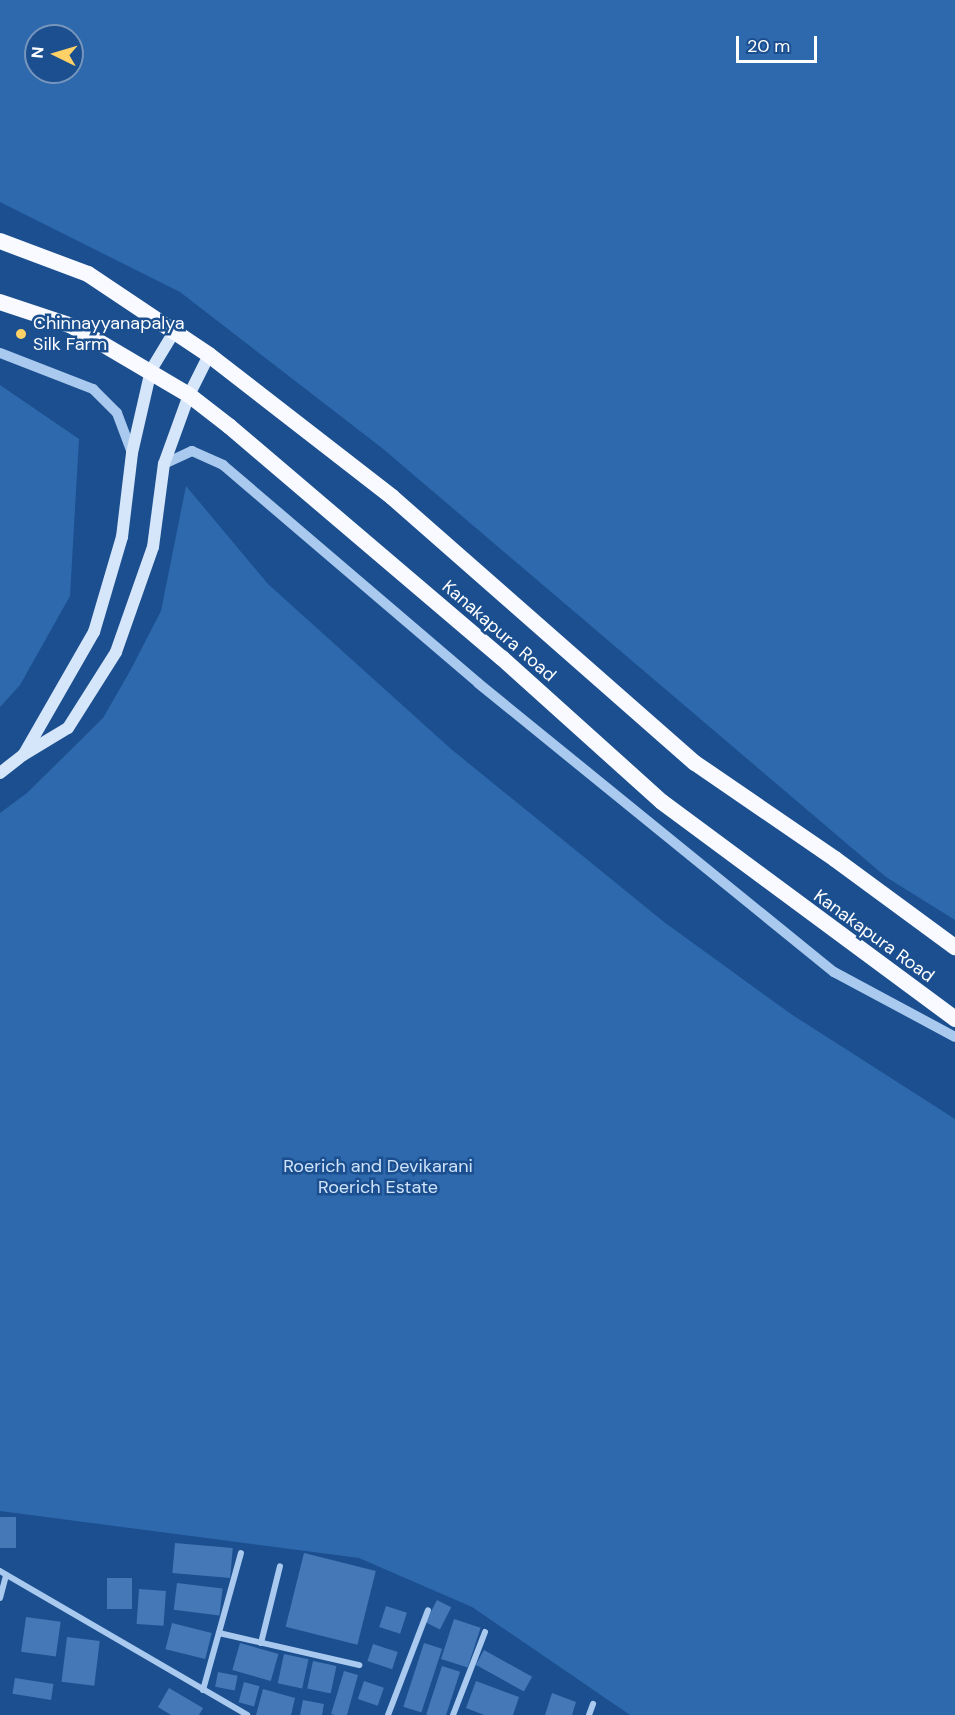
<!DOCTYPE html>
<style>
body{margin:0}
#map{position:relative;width:955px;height:1715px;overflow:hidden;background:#1b4f8f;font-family:"DM Sans",sans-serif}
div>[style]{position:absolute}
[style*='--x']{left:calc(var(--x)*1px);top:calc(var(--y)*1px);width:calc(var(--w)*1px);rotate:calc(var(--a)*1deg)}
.green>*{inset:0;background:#2e69ad}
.building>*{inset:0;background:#4478b7;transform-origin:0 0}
.minor>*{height:6px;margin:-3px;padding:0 3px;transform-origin:3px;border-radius:3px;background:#a9c9ee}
.tertiary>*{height:10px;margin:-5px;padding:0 5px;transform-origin:5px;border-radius:5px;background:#a9c9ee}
.secondary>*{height:12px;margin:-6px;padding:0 6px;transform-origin:6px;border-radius:6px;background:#d6e6fa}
.trunk>*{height:16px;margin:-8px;padding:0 8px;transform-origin:8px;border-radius:8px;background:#f8faff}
.dots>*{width:16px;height:16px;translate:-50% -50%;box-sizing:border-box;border:3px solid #1b4f8f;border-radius:50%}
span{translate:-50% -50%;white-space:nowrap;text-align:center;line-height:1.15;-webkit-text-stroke:5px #1b4f8f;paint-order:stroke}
.poi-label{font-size:18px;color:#fff}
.left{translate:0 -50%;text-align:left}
.street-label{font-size:18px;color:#fff}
.park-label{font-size:18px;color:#cfe3fa}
.north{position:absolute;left:24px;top:24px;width:60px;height:60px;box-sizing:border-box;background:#1b4f8f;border:2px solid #7695bc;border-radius:50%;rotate:275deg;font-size:16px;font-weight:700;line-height:24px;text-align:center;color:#fff}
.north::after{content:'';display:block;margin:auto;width:21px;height:27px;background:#ffd166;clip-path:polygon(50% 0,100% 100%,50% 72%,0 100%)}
.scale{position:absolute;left:736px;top:36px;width:81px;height:27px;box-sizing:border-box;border:3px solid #fff;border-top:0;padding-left:8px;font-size:18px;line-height:21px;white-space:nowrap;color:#fff;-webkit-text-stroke:4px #1b4f8f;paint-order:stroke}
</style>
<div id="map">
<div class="green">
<i style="clip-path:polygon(evenodd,0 0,955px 0,955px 920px,886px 877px,382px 448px,180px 292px,0 202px,0 0,36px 36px,72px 36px,72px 72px,36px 72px,36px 36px)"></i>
<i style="clip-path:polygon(0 385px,79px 439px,70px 596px,20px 685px,0 707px)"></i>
<i style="clip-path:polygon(186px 486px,268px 584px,451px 749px,664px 922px,791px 1014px,955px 1119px,955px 1715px,630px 1715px,472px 1607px,359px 1558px,0 1511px,0 813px,27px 793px,103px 718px,130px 671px,161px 611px)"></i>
</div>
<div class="building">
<i style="left:0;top:1517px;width:16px;height:31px"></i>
<i style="left:175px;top:1543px;width:58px;height:30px;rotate:5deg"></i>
<i style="left:304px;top:1553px;width:74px;height:76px;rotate:14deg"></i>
<i style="left:107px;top:1578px;width:25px;height:31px"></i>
<i style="left:177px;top:1583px;width:46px;height:27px;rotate:7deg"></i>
<i style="left:139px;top:1589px;width:27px;height:35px;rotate:4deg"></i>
<i style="left:437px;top:1600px;width:16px;height:25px;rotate:27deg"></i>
<i style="left:386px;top:1606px;width:22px;height:22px;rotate:18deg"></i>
<i style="left:26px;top:1617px;width:35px;height:35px;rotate:8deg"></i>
<i style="left:454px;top:1619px;width:28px;height:42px;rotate:18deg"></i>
<i style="left:172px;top:1623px;width:41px;height:27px;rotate:14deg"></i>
<i style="left:67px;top:1637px;width:33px;height:45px;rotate:7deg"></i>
<i style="left:240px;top:1643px;width:40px;height:28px;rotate:16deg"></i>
<i style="left:424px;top:1643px;width:19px;height:67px;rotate:18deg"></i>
<i style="left:373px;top:1644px;width:26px;height:18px;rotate:18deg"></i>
<i style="left:484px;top:1650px;width:55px;height:17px;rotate:29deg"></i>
<i style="left:284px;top:1654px;width:25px;height:30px;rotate:12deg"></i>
<i style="left:313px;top:1661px;width:24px;height:28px;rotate:12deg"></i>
<i style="left:442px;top:1666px;width:19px;height:51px;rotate:18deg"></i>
<i style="clip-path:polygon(344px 1671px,358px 1675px,347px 1715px,335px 1715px,331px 1714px)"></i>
<i style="left:218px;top:1672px;width:20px;height:15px;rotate:11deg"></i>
<i style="left:15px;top:1678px;width:39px;height:16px;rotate:9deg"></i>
<i style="left:364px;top:1681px;width:21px;height:19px;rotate:19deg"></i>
<i style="clip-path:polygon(476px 1681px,519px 1697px,513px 1715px,484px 1715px,466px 1708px)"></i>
<i style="left:244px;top:1682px;width:16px;height:21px;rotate:15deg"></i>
<i style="clip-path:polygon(169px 1688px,203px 1708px,199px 1715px,171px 1715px,158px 1707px)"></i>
<i style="clip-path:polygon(263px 1689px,295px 1698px,291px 1715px,256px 1715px)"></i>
<i style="clip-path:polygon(552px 1693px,576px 1702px,572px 1715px,545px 1715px)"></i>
<i style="clip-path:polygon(303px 1700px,324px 1704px,322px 1715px,300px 1715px)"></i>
</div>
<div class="minor">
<i style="--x:0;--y:1571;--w:286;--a:30.2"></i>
<i style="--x:0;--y:1598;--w:24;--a:-75"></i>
<i style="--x:219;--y:1633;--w:144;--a:12.9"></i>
<i style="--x:261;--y:1643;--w:79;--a:-76.1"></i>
<i style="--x:203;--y:1690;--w:142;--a:-74.5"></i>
<i style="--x:388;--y:1715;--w:112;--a:-69.1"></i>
<i style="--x:453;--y:1715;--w:89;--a:-68.9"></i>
<i style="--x:589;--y:1715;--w:12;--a:-70"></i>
</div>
<div class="tertiary">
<i style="--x:0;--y:353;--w:100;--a:21.2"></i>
<i style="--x:93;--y:389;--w:34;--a:45"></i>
<i style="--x:117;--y:413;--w:43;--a:69.4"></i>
<i style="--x:164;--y:464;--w:31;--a:-25"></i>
<i style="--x:192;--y:451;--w:34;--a:24"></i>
<i style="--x:223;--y:465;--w:335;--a:40.5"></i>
<i style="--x:478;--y:683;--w:459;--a:39.1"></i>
<i style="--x:834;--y:972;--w:137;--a:28.2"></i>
</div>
<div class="secondary">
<i style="--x:24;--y:754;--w:141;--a:-60.2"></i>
<i style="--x:94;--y:632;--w:99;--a:-73.6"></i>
<i style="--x:122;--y:537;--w:85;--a:-83.2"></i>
<i style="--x:132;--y:453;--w:85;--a:-77.1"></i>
<i style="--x:151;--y:370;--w:44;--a:-58.8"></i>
<i style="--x:0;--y:773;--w:29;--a:-38"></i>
<i style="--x:23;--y:755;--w:52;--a:-31"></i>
<i style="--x:68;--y:728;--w:90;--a:-57.7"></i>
<i style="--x:116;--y:652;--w:111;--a:-70.6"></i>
<i style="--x:153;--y:547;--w:84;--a:-82.5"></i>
<i style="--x:164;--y:464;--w:73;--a:-70.1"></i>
<i style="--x:189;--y:395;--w:45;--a:-63.4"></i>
</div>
<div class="trunk">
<i style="--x:0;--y:241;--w:94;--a:20.6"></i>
<i style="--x:88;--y:274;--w:146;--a:33.8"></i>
<i style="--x:209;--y:355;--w:232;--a:37.8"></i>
<i style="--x:392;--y:497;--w:403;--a:41.3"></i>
<i style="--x:695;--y:763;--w:170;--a:34.4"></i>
<i style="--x:835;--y:859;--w:149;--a:36.3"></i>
<i style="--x:0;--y:302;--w:76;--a:18.4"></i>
<i style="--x:72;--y:326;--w:136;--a:30.5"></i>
<i style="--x:189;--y:395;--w:51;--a:37.8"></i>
<i style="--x:229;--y:426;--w:358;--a:40.4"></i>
<i style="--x:502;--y:658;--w:215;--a:42"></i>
<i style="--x:662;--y:802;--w:365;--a:36.5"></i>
</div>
<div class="dots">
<i style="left:21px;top:334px;background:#ffd166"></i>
</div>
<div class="poi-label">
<span class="left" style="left:33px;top:334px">Chinnayyanapalya<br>Silk Farm</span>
</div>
<div class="street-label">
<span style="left:499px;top:631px;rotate:41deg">Kanakapura Road</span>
<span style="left:874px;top:936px;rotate:36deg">Kanakapura Road</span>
</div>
<div class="park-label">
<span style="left:378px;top:1177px">Roerich and Devikarani<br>Roerich Estate</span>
</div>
<div class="north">N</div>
<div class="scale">20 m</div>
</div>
